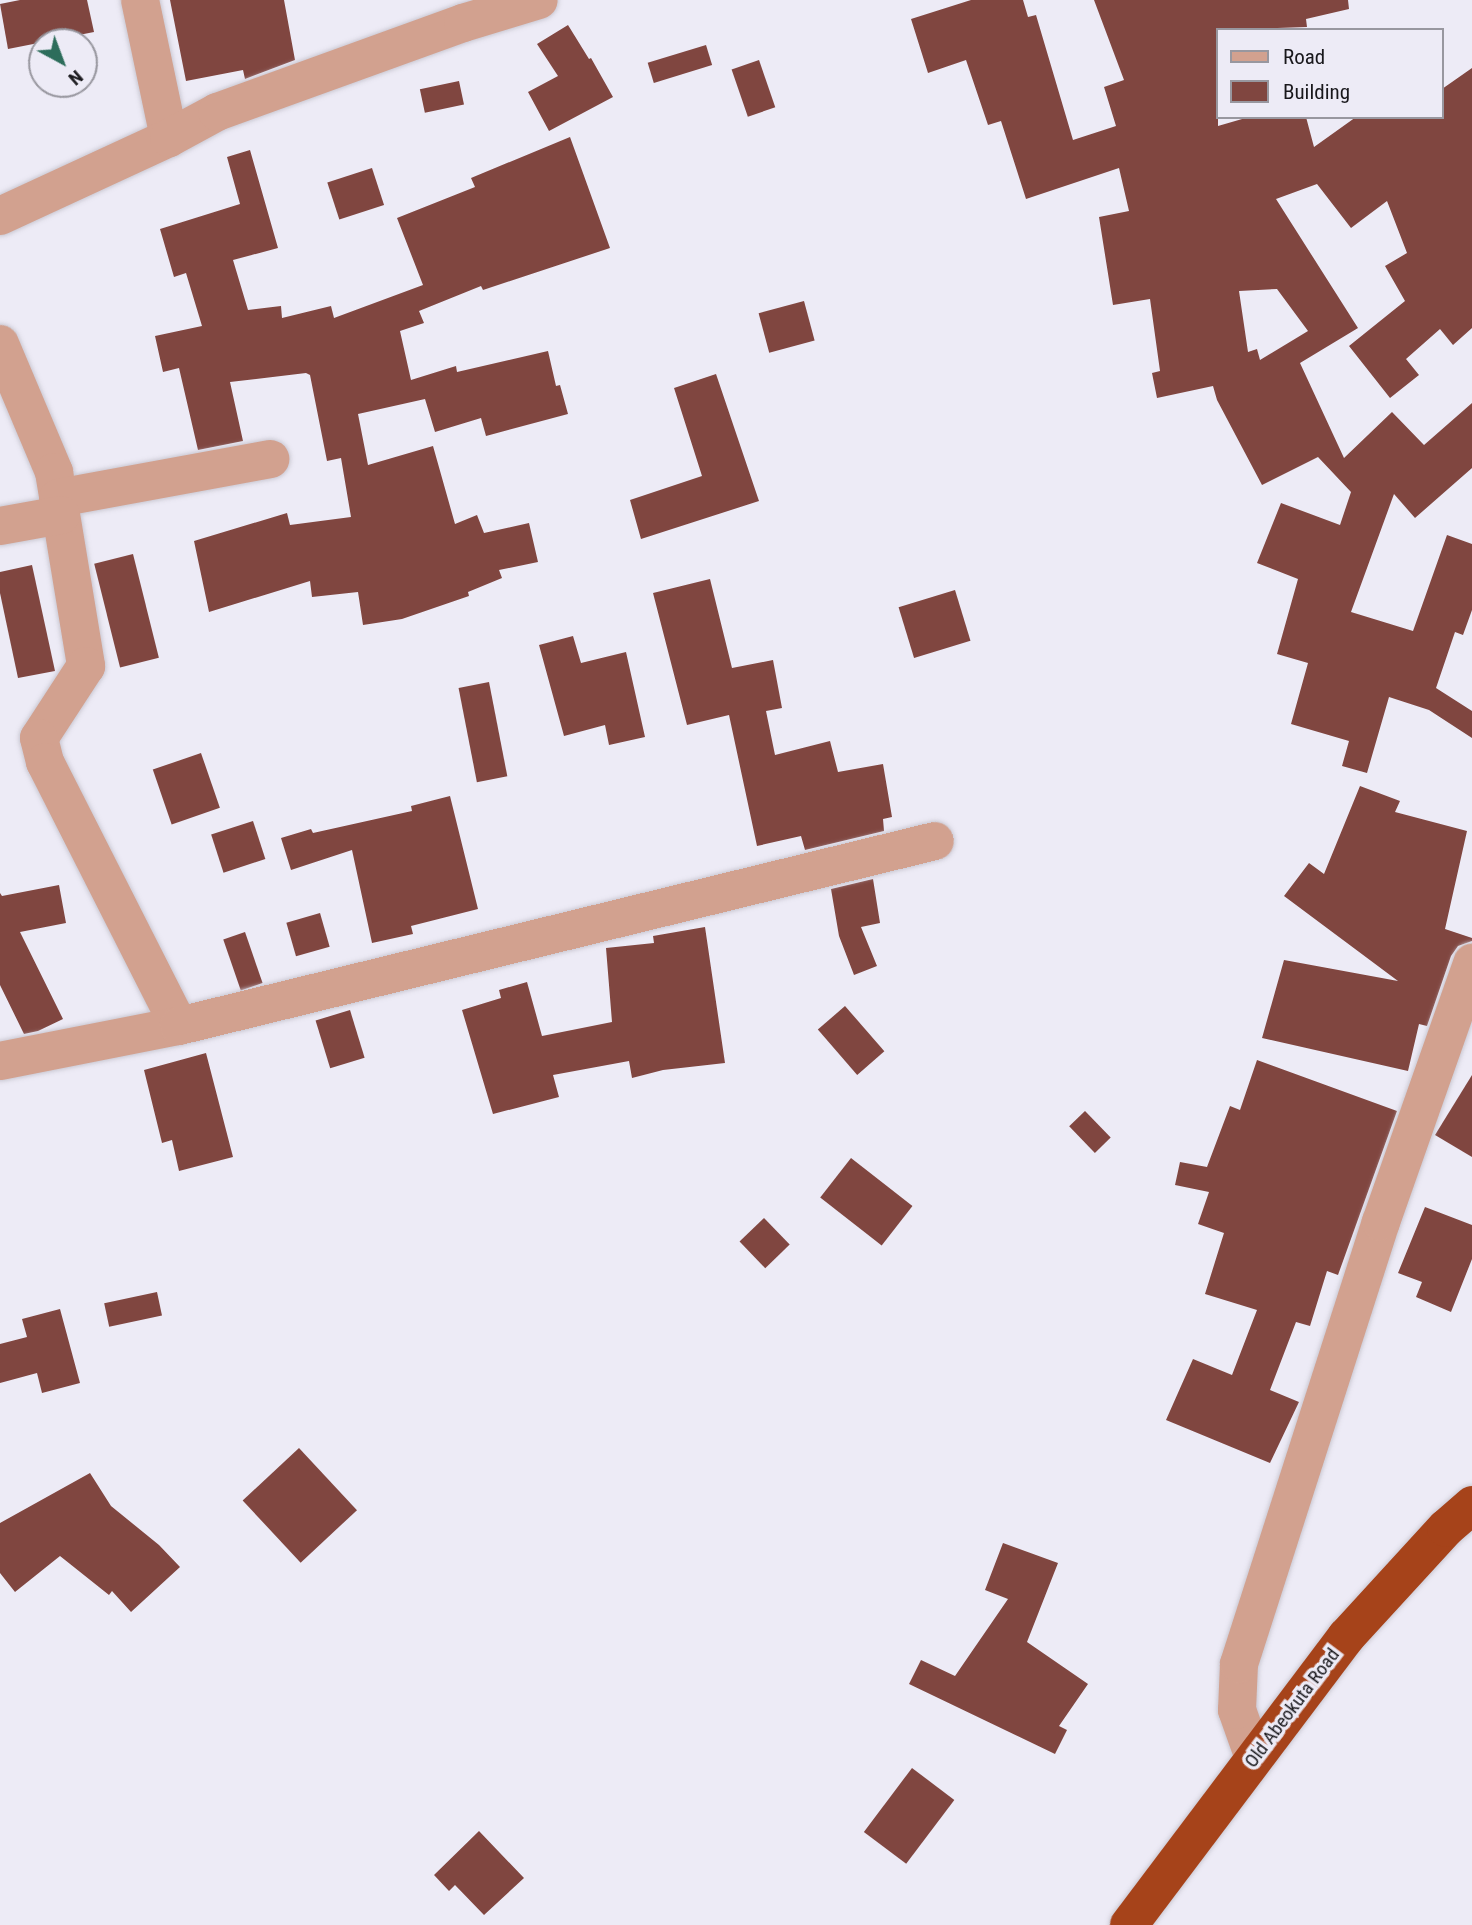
<!DOCTYPE html>
<style>
body{margin:0}
#map{position:relative;width:1472px;height:1925px;overflow:hidden;background:#edebf6;font-family:"Roboto Condensed",sans-serif}
div>[style]{position:absolute}
[style*='--x']{left:calc(var(--x)*1px);top:calc(var(--y)*1px);width:calc(var(--w)*1px);rotate:calc(var(--a)*1deg)}
.building>*{inset:0;background:#804640;transform-origin:0 0}
.roads{filter:drop-shadow(0 0 2px #cbc9d3) drop-shadow(0 0 2px #cbc9d3)}
.minor>*{height:38px;margin:-19px;padding:0 19px;transform-origin:19px;border-radius:19px;background:#d2a18f}
.highway>*{height:38px;margin:-19px;padding:0 19px;transform-origin:19px;border-radius:19px;background:#a6431a}
span{translate:-50% -50%;white-space:nowrap;text-align:center;line-height:1.15;-webkit-text-stroke:7px #edebf6;paint-order:stroke}
.street-label{font-size:19px;color:#19181c}
.legend{position:absolute;left:1216px;top:28px;width:228px;height:91px;box-sizing:border-box;background:#edebf6;border:2px solid #98979f;margin:0;padding:9px 12px;list-style:none;font-size:21px;color:#19181c}
.legend li{display:flex;align-items:center;gap:14px;height:35px}
.legend b{width:35px;border:2px solid #98979f}
.north{position:absolute;left:28px;top:28px;width:70px;height:70px;box-sizing:border-box;background:#edebf6;border:2px solid #98979f;border-radius:50%;rotate:139deg;font-size:19px;font-weight:700;line-height:28px;text-align:center;color:#19181c}
.north::after{content:'';display:block;margin:auto;width:24px;height:32px;background:#2d6d5b;clip-path:polygon(50% 0,100% 100%,50% 72%,0 100%)}
</style>
<div id="map">
<div class="building">
<i style="clip-path:polygon(20px 0,87px 0,94px 32px,8px 49px,0 4px)"></i>
<i style="clip-path:polygon(170px 0,284px 0,295px 60px,245px 79px,243px 70px,186px 81px)"></i>
<i style="clip-path:polygon(evenodd,971px 0,1023px 0,1028px 17px,1036px 15px,1073px 140px,1116px 126px,1104px 87px,1124px 80px,1094px 0,1348px 0,1349px 9px,1306px 19px,1307px 27px,1218px 30px,1218px 126px,1249px 117px,1306px 117px,1314px 147px,1356px 117px,1442px 117px,1442px 89px,1472px 68px,1472px 328px,1453px 345px,1440px 329px,1406px 359px,1419px 375px,1390px 398px,1349px 346px,1405px 301px,1385px 266px,1407px 253px,1387px 201px,1351px 228px,1317px 184px,1276px 199px,1358px 328px,1300px 363px,1344px 458px,1392px 412px,1424px 445px,1472px 403px,1472px 468px,1415px 518px,1394px 494px,1351px 612px,1413px 631px,1447px 535px,1472px 544px,1472px 610px,1463px 635px,1455px 632px,1436px 688px,1472px 711px,1472px 738px,1429px 710px,1389px 697px,1367px 773px,1342px 766px,1349px 741px,1291px 724px,1308px 663px,1277px 654px,1298px 579px,1257px 563px,1281px 503px,1340px 525px,1351px 492px,1318px 457px,1262px 485px,1217px 400px,1213px 386px,1157px 398px,1152px 373px,1160px 371px,1150px 299px,1113px 305px,1099px 217px,1129px 211px,1119px 168px,1026px 199px,1001px 121px,988px 125px,966px 60px,928px 73px,911px 19px,971px 0,1277px 289px,1308px 331px,1260px 360px,1257px 349px,1248px 352px,1239px 291px,1277px 289px)"></i>
<i style="clip-path:polygon(568px 25px,589px 59px,591px 58px,613px 97px,549px 131px,528px 92px,558px 76px,537px 44px)"></i>
<i style="left:706px;top:45px;width:21px;height:61px;rotate:73deg"></i>
<i style="left:759px;top:60px;width:50px;height:29px;rotate:71deg"></i>
<i style="left:459px;top:81px;width:24px;height:40px;rotate:78deg"></i>
<i style="clip-path:polygon(570px 137px,610px 248px,483px 290px,481px 286px,419px 311px,424px 323px,400px 331px,411px 380px,456px 366px,457px 372px,548px 351px,556px 386px,560px 385px,568px 414px,486px 436px,481px 418px,435px 432px,425px 399px,358px 414px,368px 465px,433px 446px,455px 524px,477px 515px,484px 533px,529px 523px,538px 562px,499px 570px,502px 578px,468px 592px,469px 596px,402px 619px,363px 625px,358px 592px,312px 597px,310px 581px,209px 612px,194px 541px,287px 513px,290px 525px,351px 517px,341px 458px,327px 461px,310px 375px,306px 373px,230px 382px,243px 441px,198px 450px,179px 368px,163px 372px,155px 336px,202px 326px,186px 273px,174px 277px,160px 229px,240px 204px,227px 157px,250px 150px,278px 248px,233px 260px,248px 310px,281px 306px,282px 318px,331px 306px,334px 318px,423px 285px,397px 218px,475px 187px,471px 178px)"></i>
<i style="left:372px;top:168px;width:39px;height:47px;rotate:72deg"></i>
<i style="left:804px;top:301px;width:41px;height:47px;rotate:75deg"></i>
<i style="clip-path:polygon(716px 374px,759px 501px,641px 539px,630px 500px,702px 476px,674px 388px)"></i>
<i style="left:133px;top:554px;width:107px;height:40px;rotate:76deg"></i>
<i style="clip-path:polygon(32px 565px,55px 671px,18px 678px,0 593px,0 572px)"></i>
<i style="clip-path:polygon(710px 579px,732px 668px,773px 660px,782px 708px,766px 711px,775px 755px,830px 741px,838px 772px,883px 764px,892px 817px,883px 819px,884px 831px,805px 850px,801px 836px,757px 846px,729px 715px,687px 725px,653px 593px)"></i>
<i style="left:955px;top:590px;width:53px;height:59px;rotate:73deg"></i>
<i style="clip-path:polygon(573px 636px,581px 663px,626px 652px,645px 737px,609px 745px,605px 725px,564px 736px,539px 645px)"></i>
<i style="left:489px;top:682px;width:96px;height:31px;rotate:79deg"></i>
<i style="left:201px;top:753px;width:58px;height:51px;rotate:71deg"></i>
<i style="clip-path:polygon(1360px 786px,1400px 801px,1395px 812px,1467px 831px,1445px 929px,1472px 938px,1472px 941px,1458px 946px,1451px 956px,1427px 1026px,1419px 1024px,1408px 1071px,1262px 1038px,1284px 960px,1398px 981px,1284px 896px,1309px 863px,1324px 874px)"></i>
<i style="clip-path:polygon(450px 796px,478px 909px,411px 926px,413px 934px,372px 943px,352px 850px,291px 870px,281px 838px,311px 829px,313px 833px,412px 811px,411px 806px)"></i>
<i style="left:253px;top:821px;width:40px;height:44px;rotate:72deg"></i>
<i style="clip-path:polygon(873px 879px,880px 923px,861px 927px,877px 966px,854px 975px,839px 936px,831px 889px)"></i>
<i style="clip-path:polygon(59px 885px,66px 923px,20px 932px,63px 1019px,38px 1031px,24px 1034px,0 985px,0 893px,2px 896px)"></i>
<i style="left:320px;top:913px;width:35px;height:35px;rotate:74deg"></i>
<i style="clip-path:polygon(705px 927px,725px 1063px,663px 1070px,632px 1078px,629px 1061px,553px 1075px,559px 1097px,493px 1114px,462px 1010px,501px 998px,499px 990px,527px 982px,542px 1036px,612px 1022px,606px 948px,654px 943px,653px 936px)"></i>
<i style="left:245px;top:932px;width:54px;height:23px;rotate:71deg"></i>
<i style="left:845px;top:1006px;width:60px;height:36px;rotate:49deg"></i>
<i style="left:350px;top:1010px;width:50px;height:36px;rotate:73deg"></i>
<i style="clip-path:polygon(206px 1053px,233px 1157px,179px 1171px,172px 1140px,162px 1143px,144px 1070px)"></i>
<i style="clip-path:polygon(1257px 1060px,1397px 1111px,1338px 1275px,1327px 1271px,1310px 1326px,1296px 1322px,1270px 1390px,1299px 1402px,1270px 1463px,1166px 1420px,1193px 1359px,1232px 1375px,1257px 1310px,1205px 1294px,1224px 1233px,1198px 1224px,1209px 1192px,1175px 1185px,1180px 1162px,1207px 1167px,1230px 1106px,1240px 1110px)"></i>
<i style="clip-path:polygon(1472px 1075px,1472px 1157px,1435px 1135px)"></i>
<i style="left:1085px;top:1111px;width:37px;height:22px;rotate:46deg"></i>
<i style="left:851px;top:1158px;width:78px;height:50px;rotate:38deg"></i>
<i style="clip-path:polygon(1425px 1207px,1472px 1225px,1472px 1259px,1451px 1312px,1416px 1297px,1422px 1282px,1398px 1273px)"></i>
<i style="left:764px;top:1218px;width:37px;height:34px;rotate:46deg"></i>
<i style="left:157px;top:1292px;width:24px;height:54px;rotate:78deg"></i>
<i style="clip-path:polygon(60px 1309px,80px 1383px,42px 1393px,37px 1373px,0 1383px,0 1344px,27px 1337px,22px 1319px)"></i>
<i style="left:299px;top:1448px;width:85px;height:77px;rotate:47deg"></i>
<i style="clip-path:polygon(90px 1473px,111px 1506px,159px 1545px,180px 1567px,131px 1612px,112px 1591px,109px 1595px,60px 1556px,15px 1592px,0 1573px,0 1523px)"></i>
<i style="clip-path:polygon(1003px 1543px,1058px 1563px,1027px 1642px,1088px 1684px,1059px 1726px,1067px 1730px,1055px 1754px,909px 1684px,921px 1660px,955px 1676px,1008px 1599px,985px 1590px)"></i>
<i style="left:912px;top:1768px;width:53px;height:80px;rotate:37deg"></i>
<i style="clip-path:polygon(479px 1831px,524px 1878px,484px 1915px,455px 1885px,449px 1891px,434px 1875px)"></i>
</div>
<div class="roads">
<div class="minor">
<i style="--x:140;--y:0;--w:141;--a:78.1"></i>
<i style="--x:0;--y:216;--w:186;--a:-24.8"></i>
<i style="--x:169;--y:138;--w:55;--a:-28.4"></i>
<i style="--x:217;--y:112;--w:262;--a:-19.9"></i>
<i style="--x:463;--y:23;--w:79;--a:-16.8"></i>
<i style="--x:0;--y:344;--w:139;--a:67.1"></i>
<i style="--x:54;--y:472;--w:197;--a:80.6"></i>
<i style="--x:86;--y:666;--w:86;--a:123.1"></i>
<i style="--x:39;--y:738;--w:25;--a:76"></i>
<i style="--x:45;--y:762;--w:296;--a:63.1"></i>
<i style="--x:58;--y:498;--w:216;--a:-10.4"></i>
<i style="--x:0;--y:526;--w:62;--a:-10.2"></i>
<i style="--x:0;--y:1061;--w:182;--a:-11.1"></i>
<i style="--x:179;--y:1026;--w:778;--a:-13.75"></i>
<i style="--x:1254;--y:1758;--w:51;--a:-109.5"></i>
<i style="--x:1237;--y:1710;--w:46;--a:-87.5"></i>
<i style="--x:1239;--y:1664;--w:464;--a:-72.2"></i>
<i style="--x:1381;--y:1222;--w:275;--a:-70.6"></i>
</div>
<div class="highway">
<i style="--x:1129;--y:1925;--w:361;--a:-53"></i>
<i style="--x:1346;--y:1637;--w:148;--a:-47.5"></i>
<i style="--x:1446;--y:1528;--w:35;--a:-41"></i>
</div>
</div>
<div class="street-label">
<span style="left:1292px;top:1708px;rotate:-53deg">Old Abeokuta Road</span>
</div>
<ul class="legend">
<li><b style="height:9px;background:#d2a18f"></b>Road</li>
<li><b style="height:19px;background:#804640"></b>Building</li>
</ul>
<div class="north">N</div>
</div>
